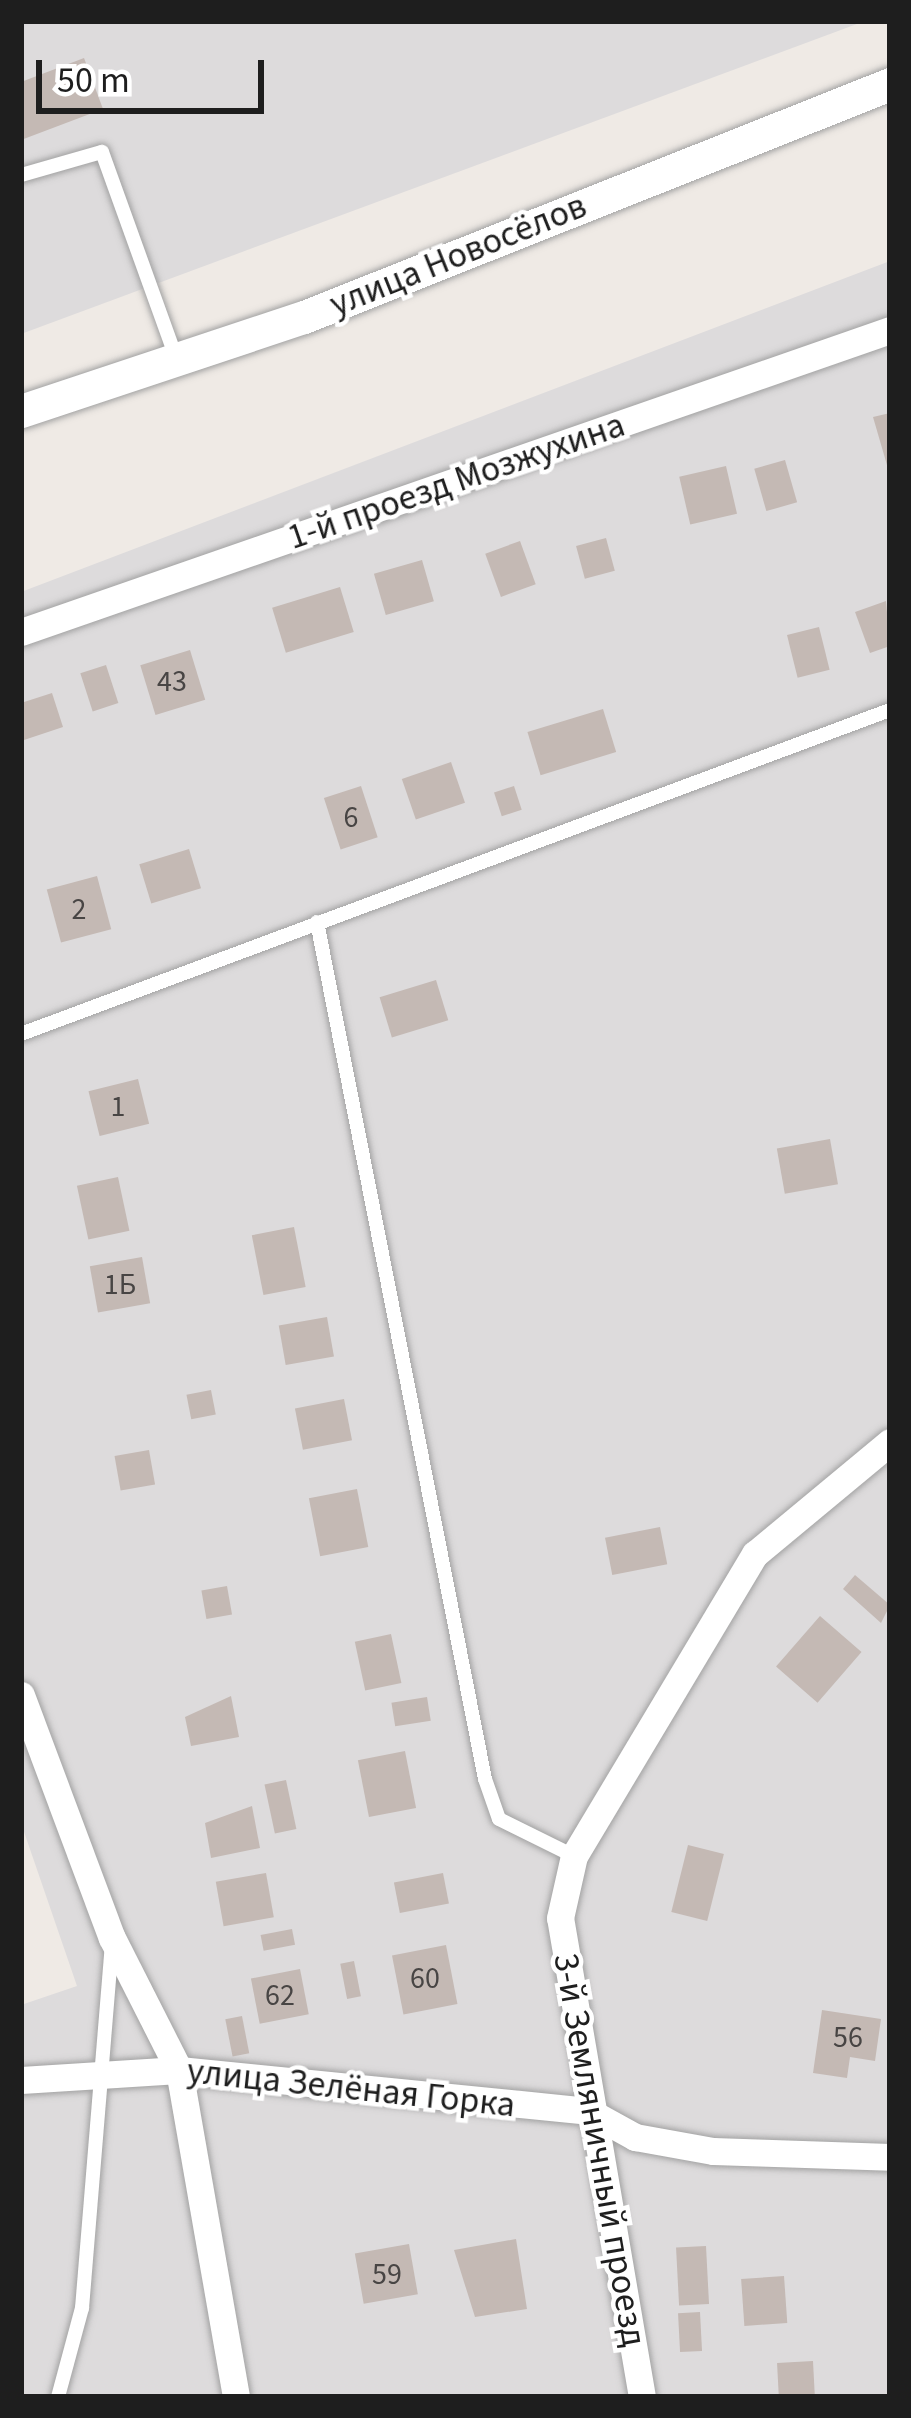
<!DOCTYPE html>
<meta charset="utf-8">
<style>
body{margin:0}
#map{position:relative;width:911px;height:2418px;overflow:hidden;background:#efeae5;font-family:"Source Sans 3",sans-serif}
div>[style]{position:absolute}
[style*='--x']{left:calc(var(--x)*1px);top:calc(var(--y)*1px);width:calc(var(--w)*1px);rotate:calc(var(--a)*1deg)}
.residential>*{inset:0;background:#dddbdc}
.building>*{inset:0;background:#c4b9b4;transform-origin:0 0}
.roads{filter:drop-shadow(0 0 3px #a2a2a2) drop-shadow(0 0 3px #a2a2a2)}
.service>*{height:14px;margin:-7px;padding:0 7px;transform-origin:7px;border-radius:7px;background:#fff}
.minor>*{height:27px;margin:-13.5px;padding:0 13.5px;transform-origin:13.5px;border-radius:13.5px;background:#fff}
.tertiary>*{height:33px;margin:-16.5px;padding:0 16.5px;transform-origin:16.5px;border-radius:16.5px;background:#fff}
span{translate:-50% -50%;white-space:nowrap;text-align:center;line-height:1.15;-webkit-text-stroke:9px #fff;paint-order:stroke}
.number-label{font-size:30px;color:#484544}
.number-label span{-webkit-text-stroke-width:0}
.street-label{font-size:36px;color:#1e1e1e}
.frame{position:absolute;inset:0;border:24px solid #1e1e1e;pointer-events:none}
.scale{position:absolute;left:36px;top:60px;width:228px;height:54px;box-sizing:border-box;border:6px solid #1e1e1e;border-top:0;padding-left:15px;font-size:36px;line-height:42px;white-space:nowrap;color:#1e1e1e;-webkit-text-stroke:9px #fff;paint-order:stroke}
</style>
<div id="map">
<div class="residential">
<i style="clip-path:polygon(21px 21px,865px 21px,21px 334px)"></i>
<i style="clip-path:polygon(890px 261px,890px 2397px,21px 2397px,21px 2005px,77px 1986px,21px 1823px,21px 592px)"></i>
</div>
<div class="building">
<i style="clip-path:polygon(84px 58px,103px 109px,21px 140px,21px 82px)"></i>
<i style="clip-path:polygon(890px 413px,890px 472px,889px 472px,873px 417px)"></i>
<i style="left:785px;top:460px;width:44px;height:32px;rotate:74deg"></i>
<i style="left:726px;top:466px;width:49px;height:48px;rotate:77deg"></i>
<i style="left:606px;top:538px;width:34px;height:31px;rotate:75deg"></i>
<i style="left:520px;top:541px;width:46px;height:37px;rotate:70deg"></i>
<i style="left:422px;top:560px;width:43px;height:50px;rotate:74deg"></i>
<i style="left:340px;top:587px;width:47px;height:71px;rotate:73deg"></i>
<i style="clip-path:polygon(886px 601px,890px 646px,870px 653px,855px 612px)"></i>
<i style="left:819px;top:627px;width:44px;height:33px;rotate:76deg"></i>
<i style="left:190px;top:650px;width:52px;height:52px;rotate:73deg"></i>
<i style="left:106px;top:665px;width:40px;height:27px;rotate:72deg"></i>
<i style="clip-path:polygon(52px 693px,63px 727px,21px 741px,21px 703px)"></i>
<i style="left:603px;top:709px;width:45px;height:79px;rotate:73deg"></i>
<i style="left:451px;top:762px;width:43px;height:52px;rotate:71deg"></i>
<i style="left:361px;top:786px;width:54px;height:39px;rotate:72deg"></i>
<i style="left:514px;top:786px;width:25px;height:21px;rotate:72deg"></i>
<i style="left:189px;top:849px;width:41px;height:52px;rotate:73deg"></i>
<i style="left:97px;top:876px;width:55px;height:52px;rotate:75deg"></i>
<i style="left:436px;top:980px;width:42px;height:59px;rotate:73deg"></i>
<i style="left:138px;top:1079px;width:46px;height:51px;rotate:76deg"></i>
<i style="left:830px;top:1139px;width:46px;height:54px;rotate:80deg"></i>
<i style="left:118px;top:1177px;width:55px;height:42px;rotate:78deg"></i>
<i style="left:294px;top:1227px;width:61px;height:43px;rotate:79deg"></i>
<i style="left:142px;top:1257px;width:47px;height:53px;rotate:80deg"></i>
<i style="left:327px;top:1317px;width:40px;height:49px;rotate:80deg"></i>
<i style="left:211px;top:1390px;width:25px;height:25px;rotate:79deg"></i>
<i style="left:344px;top:1399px;width:42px;height:50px;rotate:79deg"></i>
<i style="left:149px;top:1450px;width:35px;height:35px;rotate:80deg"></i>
<i style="left:357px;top:1489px;width:59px;height:49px;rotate:79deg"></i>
<i style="left:660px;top:1527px;width:38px;height:56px;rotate:79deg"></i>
<i style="clip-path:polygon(855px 1575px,890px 1605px,881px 1623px,843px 1589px)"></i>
<i style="left:227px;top:1586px;width:29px;height:26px;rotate:80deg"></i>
<i style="left:820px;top:1616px;width:55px;height:67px;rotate:41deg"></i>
<i style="left:391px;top:1634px;width:50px;height:37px;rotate:78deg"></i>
<i style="clip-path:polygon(231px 1696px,239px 1737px,191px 1746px,185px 1717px)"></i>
<i style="left:427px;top:1697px;width:24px;height:36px;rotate:81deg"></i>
<i style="left:405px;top:1751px;width:58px;height:48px;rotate:79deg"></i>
<i style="left:286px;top:1780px;width:50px;height:22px;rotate:78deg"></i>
<i style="clip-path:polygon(252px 1806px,260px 1848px,211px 1858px,205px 1823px)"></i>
<i style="left:688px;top:1845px;width:37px;height:69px;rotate:14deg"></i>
<i style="left:266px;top:1873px;width:45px;height:51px;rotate:80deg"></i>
<i style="left:443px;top:1873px;width:31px;height:50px;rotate:79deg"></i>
<i style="left:292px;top:1929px;width:16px;height:32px;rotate:79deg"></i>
<i style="left:446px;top:1945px;width:60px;height:55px;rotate:79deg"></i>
<i style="left:354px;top:1961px;width:36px;height:14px;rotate:79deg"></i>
<i style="left:300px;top:1969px;width:46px;height:50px;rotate:79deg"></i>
<i style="clip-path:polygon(822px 2010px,881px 2019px,875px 2061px,850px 2057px,847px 2078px,813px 2073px)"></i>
<i style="left:242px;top:2016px;width:38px;height:17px;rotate:79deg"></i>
<i style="clip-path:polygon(516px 2239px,527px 2309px,475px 2317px,454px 2250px)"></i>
<i style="left:409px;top:2244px;width:51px;height:55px;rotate:80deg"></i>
<i style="left:706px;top:2246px;width:58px;height:30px;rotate:87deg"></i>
<i style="left:784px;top:2276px;width:47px;height:43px;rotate:86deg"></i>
<i style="left:700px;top:2312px;width:39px;height:22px;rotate:87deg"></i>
<i style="left:813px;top:2361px;width:36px;height:36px;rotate:87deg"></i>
</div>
<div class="roads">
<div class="service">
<i style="--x:21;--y:175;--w:84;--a:-15.9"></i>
<i style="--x:102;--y:152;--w:218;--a:70.2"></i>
<i style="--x:317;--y:922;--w:873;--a:78.91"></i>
<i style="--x:485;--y:1779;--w:42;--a:70.7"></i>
<i style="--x:499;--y:1819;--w:84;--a:26.3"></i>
<i style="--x:21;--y:1034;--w:927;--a:-20.45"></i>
<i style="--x:58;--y:2397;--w:92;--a:-74.9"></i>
<i style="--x:82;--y:2308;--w:363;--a:-85.3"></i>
</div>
<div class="minor">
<i style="--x:21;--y:632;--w:920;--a:-19.16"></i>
<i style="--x:21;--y:1695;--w:259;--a:69.5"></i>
<i style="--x:112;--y:1938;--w:148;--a:63.1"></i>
<i style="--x:179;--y:2070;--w:332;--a:80.1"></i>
<i style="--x:21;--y:2080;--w:158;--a:-3.6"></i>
<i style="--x:179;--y:2070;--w:411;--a:5.7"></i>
<i style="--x:588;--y:2111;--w:54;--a:29"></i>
<i style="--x:635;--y:2137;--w:79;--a:10.2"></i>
<i style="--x:713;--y:2151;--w:177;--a:1.9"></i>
<i style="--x:642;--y:2397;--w:486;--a:-99.7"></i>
<i style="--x:560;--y:1918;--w:64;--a:-77.3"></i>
<i style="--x:574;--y:1856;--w:352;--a:-59.1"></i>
<i style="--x:755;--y:1554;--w:175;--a:-39.7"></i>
</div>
<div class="tertiary">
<i style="--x:21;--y:411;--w:298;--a:-18.4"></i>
<i style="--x:304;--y:317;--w:631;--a:-21.68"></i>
</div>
</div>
<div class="number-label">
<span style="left:172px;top:682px">43</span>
<span style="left:351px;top:818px">6</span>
<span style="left:79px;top:910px">2</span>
<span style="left:118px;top:1107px">1</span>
<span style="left:120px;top:1285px">1Б</span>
<span style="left:425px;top:1979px">60</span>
<span style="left:280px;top:1996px">62</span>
<span style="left:848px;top:2038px">56</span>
<span style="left:387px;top:2275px">59</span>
</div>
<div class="street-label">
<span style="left:458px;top:255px;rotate:-22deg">улица Новосёлов</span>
<span style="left:456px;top:481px;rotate:-19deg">1-й проезд Мозжухина</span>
<span style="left:351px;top:2088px;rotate:6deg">улица Зелёная Горка</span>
<span style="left:600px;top:2150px;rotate:80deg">3-й Земляничный проезд</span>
</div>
<div class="frame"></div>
<div class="scale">50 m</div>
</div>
